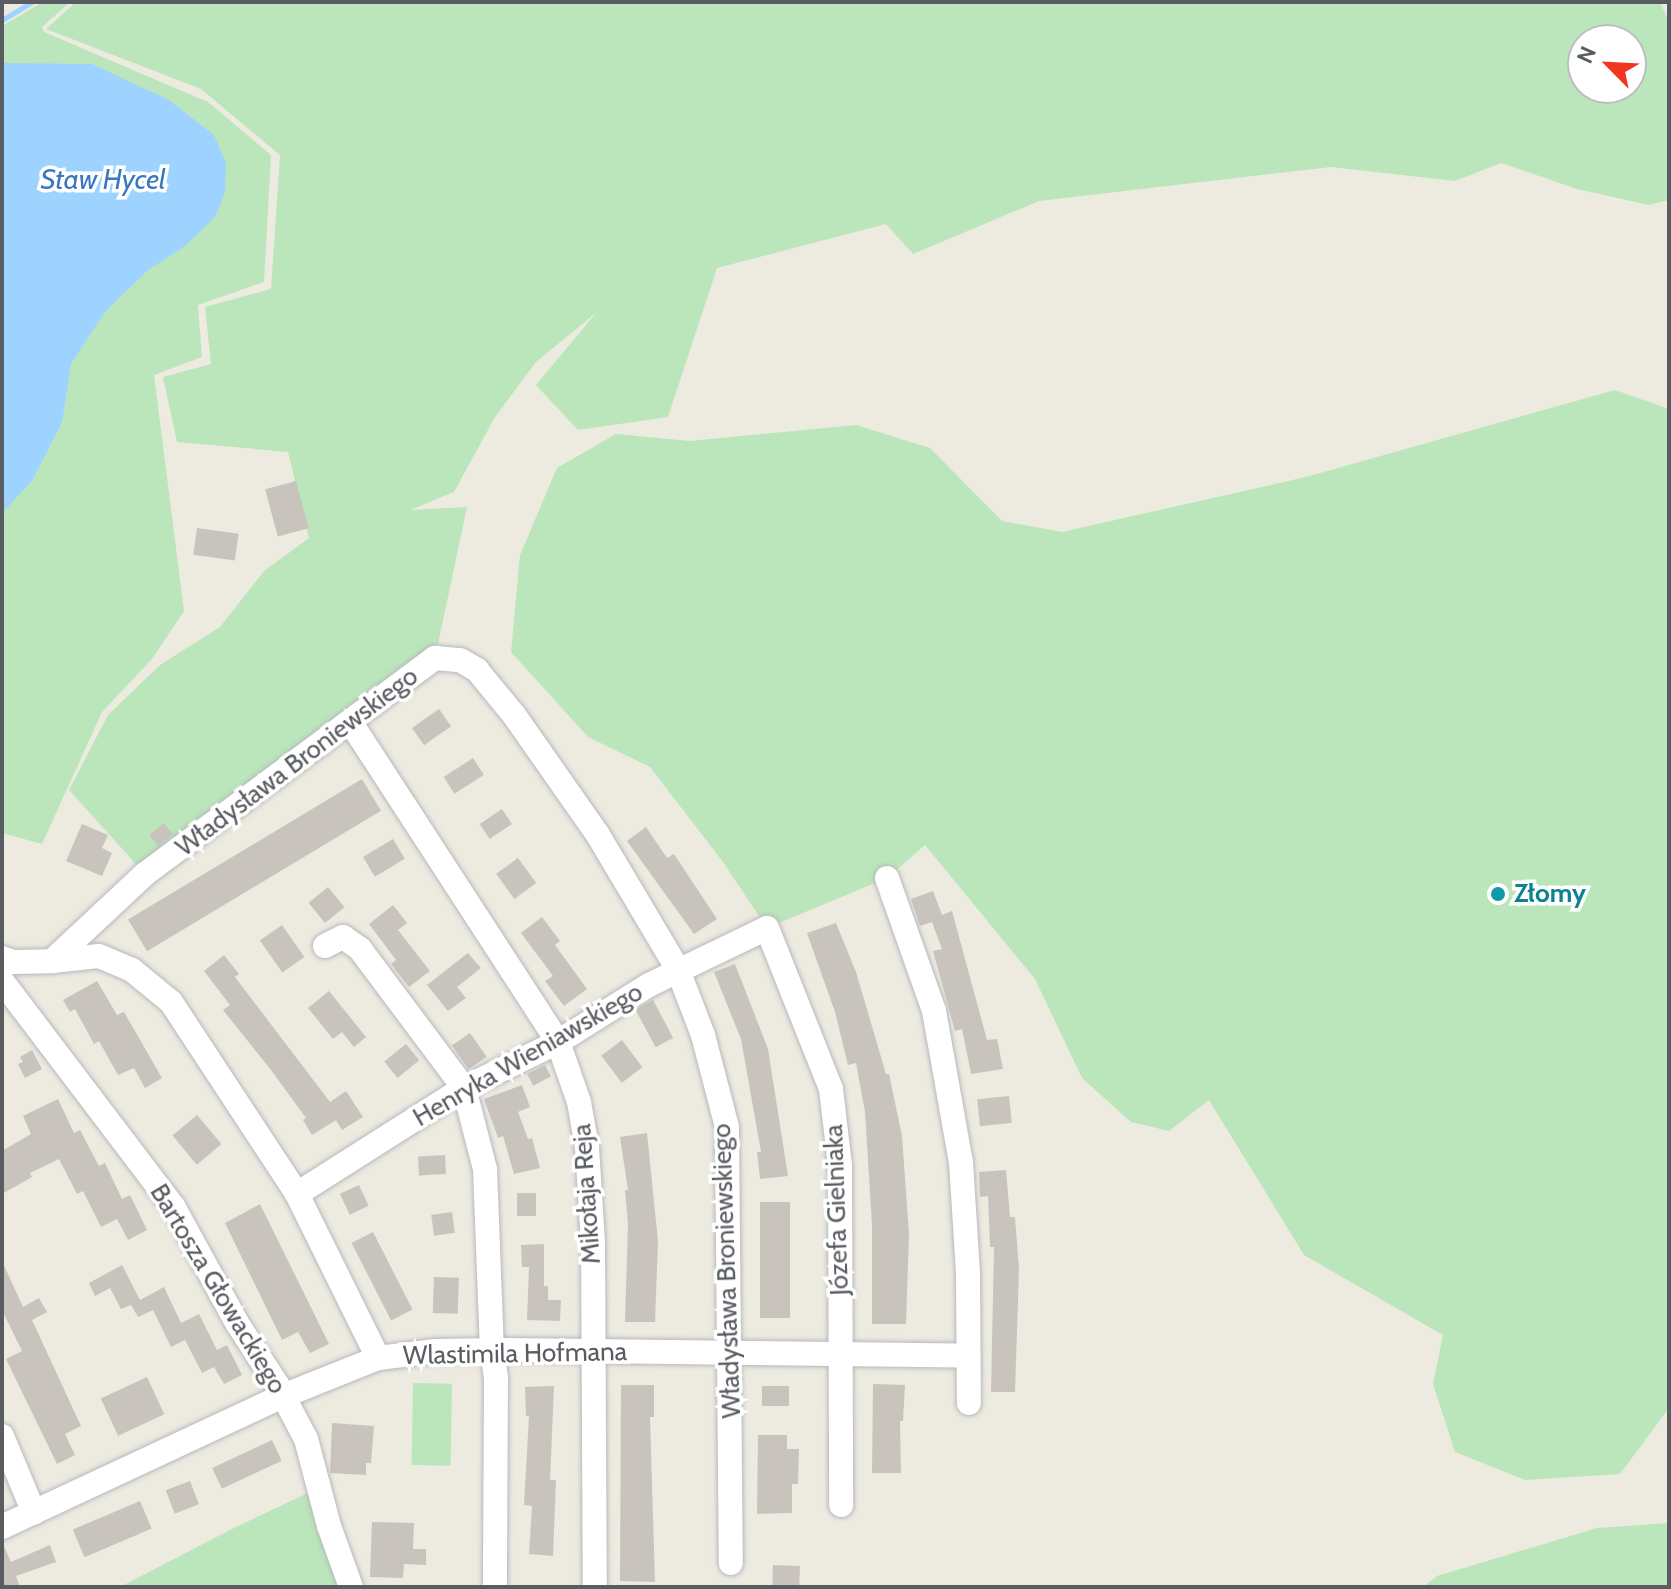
<!DOCTYPE html>
<meta charset="utf-8">
<style>
body{margin:0}
#map{position:relative;width:1671px;height:1589px;overflow:hidden;background:#edeae0;font-family:Cabin,sans-serif}
div>[style]{position:absolute}
[style*='--x']{left:calc(var(--x)*1px);top:calc(var(--y)*1px);width:calc(var(--w)*1px);rotate:calc(var(--a)*1deg)}
.green>*{inset:0;background:#bbe6bb;transform-origin:0 0}
.water>*{inset:0;background:#9ed3ff}
.stream>*{height:5px;margin:-2.5px;padding:0 2.5px;transform-origin:2.5px;border-radius:2.5px;background:#9ed3ff}
.building>*{inset:0;background:#c8c4bd;transform-origin:0 0}
.roads{filter:drop-shadow(0 0 2px #b6b9be) drop-shadow(0 0 2px #b6b9be)}
.minor>*{height:24px;margin:-12px;padding:0 12px;transform-origin:12px;border-radius:12px;background:#fff}
.dots>*{width:22px;height:22px;translate:-50% -50%;box-sizing:border-box;border:4px solid #fff;border-radius:50%}
span{translate:-50% -50%;white-space:nowrap;text-align:center;line-height:1.15;-webkit-text-stroke:7px #fff;paint-order:stroke}
.street-label{font-size:26px;color:#595d62}
.culture-label{font-size:26px;color:#0d838f;font-weight:700}
.left{translate:0 -50%;text-align:left}
.water-label{font-size:28px;color:#3978bf;font-style:italic}
.frame{position:absolute;inset:0;border:4px solid #595d62;pointer-events:none}
.north{position:absolute;left:1567px;top:24px;width:80px;height:80px;box-sizing:border-box;background:#fff;border:2px solid #bdbec0;border-radius:50%;rotate:294deg;font-size:22px;font-weight:700;line-height:32px;text-align:center;color:#595d62}
.north::after{content:'';display:block;margin:auto;width:28px;height:36px;background:#f13521;clip-path:polygon(50% 0,100% 100%,50% 72%,0 100%)}
</style>
<div id="map">
<div class="green">
<i style="clip-path:polygon(43px 2px,70px 2px,42px 27px,44px 32px,208px 102px,271px 155px,264px 282px,198px 305px,202px 357px,154px 375px,184px 611px,152px 659px,102px 712px,42px 844px,2px 833px,2px 26px)"></i>
<i style="clip-path:polygon(evenodd,76px 2px,1660px 2px,1669px 22px,1669px 200px,1649px 205px,1577px 189px,1501px 163px,1455px 181px,1331px 167px,1039px 201px,913px 254px,886px 224px,717px 268px,668px 417px,578px 430px,536px 385px,597px 312px,536px 362px,495px 417px,454px 492px,410px 510px,467px 507px,435px 658px,145px 874px,69px 790px,108px 715px,160px 665px,220px 627px,264px 571px,309px 538px,288px 452px,177px 442px,163px 377px,211px 364px,205px 307px,271px 289px,280px 155px,201px 89px,46px 29px,76px 2px,1583px 40px,1631px 40px,1631px 88px,1583px 88px,1583px 40px)"></i>
<i style="clip-path:polygon(1615px 390px,1669px 409px,1669px 1408px,1620px 1474px,1525px 1480px,1455px 1452px,1433px 1384px,1443px 1335px,1304px 1255px,1209px 1100px,1169px 1131px,1131px 1122px,1082px 1078px,1035px 979px,925px 845px,887px 878px,767px 928px,723px 862px,650px 767px,588px 737px,511px 652px,520px 555px,557px 468px,616px 434px,690px 441px,856px 425px,930px 448px,1002px 521px,1062px 532px,1306px 477px)"></i>
<i style="left:413px;top:1383px;width:39px;height:82px;rotate:1deg"></i>
<i style="clip-path:polygon(318px 1488px,351px 1587px,120px 1587px,230px 1530px)"></i>
<i style="clip-path:polygon(1669px 1523px,1669px 1587px,1423px 1587px,1437px 1576px,1597px 1528px)"></i>
</div>
<div class="water">
<i style="clip-path:polygon(2px 63px,92px 64px,169px 100px,214px 135px,226px 163px,225px 193px,215px 217px,185px 246px,147px 271px,105px 312px,71px 364px,62px 422px,32px 481px,2px 513px)"></i>
</div>
<div class="stream">
<i style="--x:2;--y:20;--w:35;--a:-31"></i>
</div>
<div class="building">
<i style="left:296px;top:481px;width:49px;height:32px;rotate:75deg"></i>
<i style="left:197px;top:528px;width:42px;height:27px;rotate:8deg"></i>
<i style="left:439px;top:709px;width:21px;height:33px;rotate:55deg"></i>
<i style="left:473px;top:758px;width:20px;height:35px;rotate:57deg"></i>
<i style="left:362px;top:779px;width:37px;height:273px;rotate:59deg"></i>
<i style="left:502px;top:809px;width:18px;height:27px;rotate:56deg"></i>
<i style="left:164px;top:823px;width:14px;height:19px;rotate:51deg"></i>
<i style="clip-path:polygon(82px 824px,108px 835px,102px 848px,112px 853px,102px 876px,66px 861px)"></i>
<i style="clip-path:polygon(646px 827px,667px 858px,674px 854px,717px 919px,694px 934px,627px 841px)"></i>
<i style="left:393px;top:839px;width:23px;height:35px;rotate:59deg"></i>
<i style="left:518px;top:858px;width:31px;height:27px;rotate:54deg"></i>
<i style="left:328px;top:887px;width:26px;height:25px;rotate:51deg"></i>
<i style="clip-path:polygon(933px 891px,942px 915px,952px 911px,987px 1040px,997px 1039px,1003px 1069px,971px 1074px,962px 1029px,955px 1031px,933px 951px,942px 949px,932px 922px,920px 926px,911px 899px)"></i>
<i style="clip-path:polygon(393px 905px,407px 923px,398px 930px,430px 971px,409px 987px,391px 964px,396px 960px,369px 924px)"></i>
<i style="clip-path:polygon(542px 917px,560px 941px,555px 945px,587px 989px,564px 1006px,545px 981px,553px 976px,521px 933px)"></i>
<i style="clip-path:polygon(836px 923px,856px 972px,886px 1074px,889px 1074px,902px 1136px,909px 1234px,906px 1324px,872px 1324px,872px 1225px,865px 1112px,856px 1063px,848px 1065px,835px 1012px,807px 933px)"></i>
<i style="left:282px;top:925px;width:39px;height:27px;rotate:55deg"></i>
<i style="clip-path:polygon(468px 953px,481px 968px,457px 987px,466px 998px,448px 1011px,427px 985px)"></i>
<i style="clip-path:polygon(224px 955px,239px 974px,235px 977px,330px 1102px,346px 1091px,363px 1117px,342px 1130px,336px 1120px,312px 1135px,303px 1120px,306px 1118px,271px 1070px,223px 1010px,230px 1005px,204px 971px)"></i>
<i style="clip-path:polygon(735px 964px,768px 1049px,788px 1176px,760px 1179px,757px 1152px,761px 1152px,741px 1039px,714px 972px)"></i>
<i style="clip-path:polygon(97px 981px,117px 1015px,124px 1012px,162px 1078px,145px 1088px,134px 1068px,118px 1075px,99px 1041px,94px 1044px,75px 1009px,70px 1012px,63px 1000px)"></i>
<i style="clip-path:polygon(329px 991px,366px 1037px,354px 1047px,342px 1032px,333px 1039px,308px 1008px)"></i>
<i style="left:653px;top:1000px;width:43px;height:20px;rotate:62deg"></i>
<i style="left:470px;top:1033px;width:29px;height:22px;rotate:55deg"></i>
<i style="left:622px;top:1040px;width:34px;height:26px;rotate:53deg"></i>
<i style="left:406px;top:1044px;width:21px;height:28px;rotate:51deg"></i>
<i style="clip-path:polygon(32px 1050px,42px 1069px,25px 1078px,18px 1064px,23px 1062px,20px 1057px)"></i>
<i style="left:545px;top:1065px;width:13px;height:20px;rotate:63deg"></i>
<i style="clip-path:polygon(522px 1085px,530px 1107px,518px 1112px,528px 1139px,532px 1138px,540px 1168px,514px 1174px,503px 1136px,498px 1138px,484px 1099px)"></i>
<i style="left:1009px;top:1096px;width:27px;height:32px;rotate:84deg"></i>
<i style="clip-path:polygon(58px 1099px,74px 1133px,80px 1130px,99px 1166px,105px 1163px,122px 1199px,130px 1195px,147px 1230px,128px 1240px,117px 1219px,101px 1227px,83px 1191px,77px 1194px,59px 1159px,30px 1173px,32px 1177px,2px 1194px,2px 1151px,31px 1134px,23px 1116px)"></i>
<i style="left:197px;top:1115px;width:38px;height:32px;rotate:50deg"></i>
<i style="clip-path:polygon(647px 1133px,658px 1241px,655px 1322px,625px 1322px,628px 1224px,625px 1190px,628px 1190px,620px 1137px)"></i>
<i style="left:445px;top:1155px;width:19px;height:27px;rotate:87deg"></i>
<i style="clip-path:polygon(1006px 1170px,1010px 1217px,1015px 1217px,1019px 1269px,1015px 1392px,991px 1392px,994px 1247px,990px 1247px,988px 1196px,980px 1197px,979px 1172px)"></i>
<i style="left:359px;top:1185px;width:23px;height:21px;rotate:65deg"></i>
<i style="left:536px;top:1193px;width:23px;height:19px;rotate:90deg"></i>
<i style="left:760px;top:1202px;width:30px;height:116px"></i>
<i style="clip-path:polygon(260px 1204px,329px 1344px,310px 1353px,298px 1332px,282px 1340px,225px 1223px)"></i>
<i style="left:452px;top:1212px;width:21px;height:21px;rotate:82deg"></i>
<i style="left:373px;top:1232px;width:87px;height:24px;rotate:63deg"></i>
<i style="clip-path:polygon(544px 1244px,544px 1286px,548px 1286px,548px 1300px,561px 1300px,560px 1321px,527px 1320px,529px 1267px,522px 1267px,521px 1245px)"></i>
<i style="clip-path:polygon(2px 1261px,23px 1307px,39px 1298px,47px 1312px,32px 1320px,81px 1426px,65px 1434px,75px 1455px,57px 1464px,6px 1359px,22px 1351px,2px 1310px)"></i>
<i style="clip-path:polygon(122px 1265px,140px 1300px,164px 1287px,181px 1323px,199px 1314px,217px 1350px,227px 1345px,242px 1375px,224px 1384px,214px 1367px,202px 1373px,185px 1340px,171px 1347px,153px 1310px,138px 1317px,131px 1305px,121px 1309px,110px 1288px,95px 1296px,89px 1283px)"></i>
<i style="left:434px;top:1277px;width:25px;height:36px;rotate:2deg"></i>
<i style="left:147px;top:1377px;width:41px;height:51px;rotate:65deg"></i>
<i style="clip-path:polygon(873px 1384px,905px 1385px,903px 1421px,900px 1421px,901px 1473px,872px 1473px)"></i>
<i style="clip-path:polygon(621px 1385px,654px 1385px,654px 1417px,650px 1417px,655px 1582px,620px 1581px)"></i>
<i style="clip-path:polygon(554px 1386px,550px 1480px,556px 1480px,553px 1556px,529px 1554px,532px 1506px,524px 1505px,529px 1416px,526px 1416px,525px 1387px)"></i>
<i style="left:762px;top:1386px;width:27px;height:20px"></i>
<i style="clip-path:polygon(332px 1423px,374px 1426px,371px 1463px,366px 1463px,366px 1475px,330px 1473px)"></i>
<i style="clip-path:polygon(758px 1435px,787px 1435px,787px 1449px,799px 1449px,798px 1484px,792px 1484px,792px 1513px,757px 1514px)"></i>
<i style="left:272px;top:1440px;width:23px;height:66px;rotate:65deg"></i>
<i style="left:190px;top:1481px;width:25px;height:26px;rotate:69deg"></i>
<i style="left:140px;top:1501px;width:30px;height:73px;rotate:67deg"></i>
<i style="clip-path:polygon(372px 1522px,414px 1523px,413px 1549px,426px 1549px,426px 1565px,404px 1564px,403px 1578px,370px 1577px)"></i>
<i style="clip-path:polygon(2px 1542px,11px 1562px,50px 1545px,56px 1562px,16px 1576px,20px 1587px,2px 1587px)"></i>
<i style="left:773px;top:1565px;width:27px;height:22px;rotate:2deg"></i>
</div>
<div class="roads">
<div class="minor">
<i style="--x:351;--y:723;--w:380;--a:57"></i>
<i style="--x:558;--y:1042;--w:64;--a:70.7"></i>
<i style="--x:579;--y:1102;--w:46;--a:79.9"></i>
<i style="--x:587;--y:1147;--w:96;--a:86.4"></i>
<i style="--x:593;--y:1243;--w:344;--a:89.7"></i>
<i style="--x:887;--y:878;--w:141;--a:70.5"></i>
<i style="--x:934;--y:1011;--w:153;--a:79.9"></i>
<i style="--x:961;--y:1162;--w:111;--a:86.4"></i>
<i style="--x:968;--y:1273;--w:130;--a:89.6"></i>
<i style="--x:325;--y:946;--w:20;--a:-27"></i>
<i style="--x:343;--y:937;--w:21;--a:35"></i>
<i style="--x:360;--y:949;--w:174;--a:53.2"></i>
<i style="--x:464;--y:1088;--w:84;--a:75.5"></i>
<i style="--x:485;--y:1169;--w:181;--a:87.8"></i>
<i style="--x:492;--y:1350;--w:28;--a:82"></i>
<i style="--x:496;--y:1378;--w:209;--a:90.3"></i>
<i style="--x:2;--y:958;--w:12;--a:20"></i>
<i style="--x:13;--y:962;--w:39;--a:-1"></i>
<i style="--x:52;--y:961;--w:47;--a:-6.1"></i>
<i style="--x:99;--y:956;--w:36;--a:23"></i>
<i style="--x:132;--y:970;--w:50;--a:39.4"></i>
<i style="--x:171;--y:1002;--w:230;--a:56.7"></i>
<i style="--x:297;--y:1194;--w:183;--a:63.7"></i>
<i style="--x:52;--y:961;--w:127;--a:-43.1"></i>
<i style="--x:145;--y:874;--w:362;--a:-36.7"></i>
<i style="--x:435;--y:658;--w:25;--a:5"></i>
<i style="--x:460;--y:660;--w:20;--a:30"></i>
<i style="--x:477;--y:670;--w:58;--a:50.6"></i>
<i style="--x:514;--y:715;--w:146;--a:55"></i>
<i style="--x:598;--y:835;--w:157;--a:59.3"></i>
<i style="--x:678;--y:970;--w:70;--a:69"></i>
<i style="--x:703;--y:1035;--w:95;--a:75.4"></i>
<i style="--x:727;--y:1127;--w:436;--a:89.5"></i>
<i style="--x:2;--y:981;--w:283;--a:52.8"></i>
<i style="--x:173;--y:1206;--w:133;--a:61.3"></i>
<i style="--x:237;--y:1323;--w:75;--a:56.9"></i>
<i style="--x:278;--y:1386;--w:60;--a:62.2"></i>
<i style="--x:306;--y:1439;--w:90;--a:75.2"></i>
<i style="--x:329;--y:1526;--w:65;--a:70.2"></i>
<i style="--x:297;--y:1194;--w:198;--a:-32.4"></i>
<i style="--x:464;--y:1088;--w:105;--a:-26.1"></i>
<i style="--x:558;--y:1042;--w:107;--a:-32.1"></i>
<i style="--x:649;--y:985;--w:131;--a:-25.8"></i>
<i style="--x:767;--y:928;--w:173;--a:68.3"></i>
<i style="--x:831;--y:1089;--w:78;--a:83.3"></i>
<i style="--x:840;--y:1166;--w:339;--a:89.8"></i>
<i style="--x:2;--y:1436;--w:83;--a:67.4"></i>
<i style="--x:2;--y:1527;--w:310;--a:-25"></i>
<i style="--x:283;--y:1396;--w:102;--a:-21.8"></i>
<i style="--x:378;--y:1358;--w:58;--a:-6.9"></i>
<i style="--x:436;--y:1351;--w:63;--a:-0.9"></i>
<i style="--x:499;--y:1350;--w:468;--a:0.7"></i>
</div>
</div>
<div class="dots">
<i style="left:1498px;top:894px;background:#0f9aa8"></i>
</div>
<div class="street-label">
<span style="left:297px;top:762px;rotate:-37deg">Władysława Broniewskiego</span>
<span style="left:528px;top:1055px;rotate:-30deg">Henryka Wieniawskiego</span>
<span style="left:587px;top:1194px;rotate:-94deg">Mikołaja Reja</span>
<span style="left:837px;top:1210px;rotate:-92deg">Józefa Gielniaka</span>
<span style="left:727px;top:1271px;rotate:-92deg">Władysława Broniewskiego</span>
<span style="left:218px;top:1289px;rotate:59deg">Bartosza Głowackiego</span>
<span style="left:515px;top:1354px;rotate:-1deg">Wlastimila Hofmana</span>
</div>
<div class="culture-label">
<span class="left" style="left:1514px;top:894px">Złomy</span>
</div>
<div class="water-label">
<span style="left:103px;top:179px">Staw Hycel</span>
</div>
<div class="frame"></div>
<div class="north">N</div>
</div>
